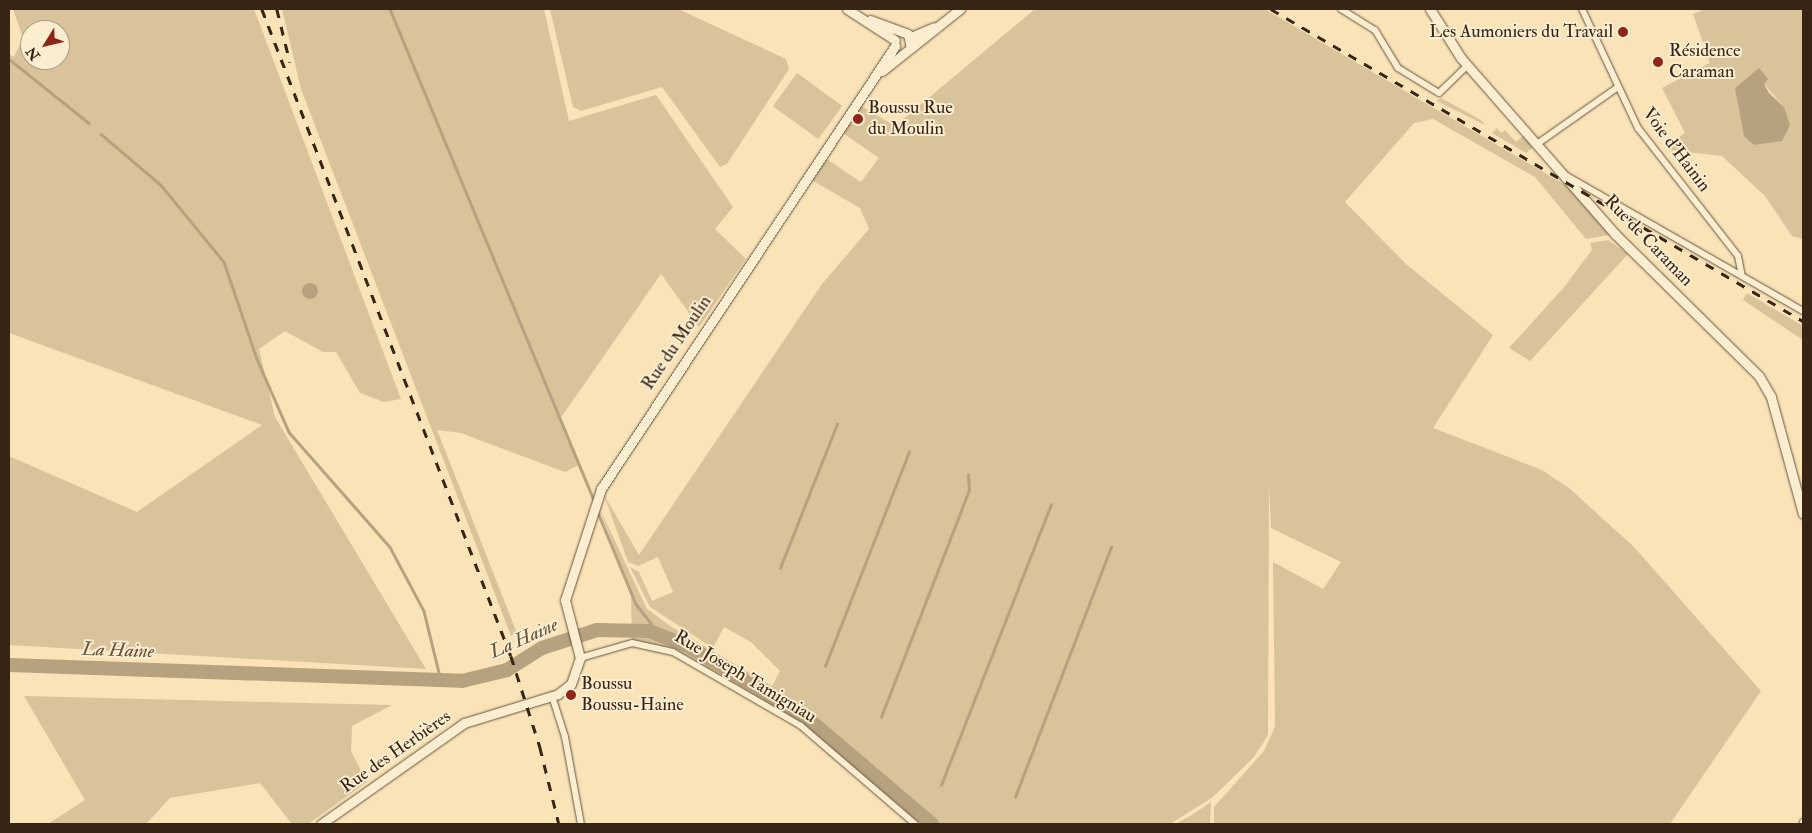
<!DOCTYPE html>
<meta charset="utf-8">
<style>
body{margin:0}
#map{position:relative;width:1812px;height:833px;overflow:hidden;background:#f9e3b7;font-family:"IM FELL Double Pica",serif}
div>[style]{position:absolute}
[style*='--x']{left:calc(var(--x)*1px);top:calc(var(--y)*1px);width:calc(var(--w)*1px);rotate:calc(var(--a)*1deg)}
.green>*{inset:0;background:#d8c39b;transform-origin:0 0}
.water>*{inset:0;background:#b7a280}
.round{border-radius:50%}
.stream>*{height:2.5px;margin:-1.25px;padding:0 1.25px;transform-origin:1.25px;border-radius:1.25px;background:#b7a280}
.river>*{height:14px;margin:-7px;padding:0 7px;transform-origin:7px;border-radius:7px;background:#b7a280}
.roads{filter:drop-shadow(0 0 1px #68543e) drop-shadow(0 0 1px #68543e)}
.minor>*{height:6px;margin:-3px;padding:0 3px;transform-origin:3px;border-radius:3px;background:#fbedd0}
.tertiary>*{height:9px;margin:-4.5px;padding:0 4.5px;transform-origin:4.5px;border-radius:4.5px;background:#fbedd0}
.rail>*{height:2.5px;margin-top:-1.25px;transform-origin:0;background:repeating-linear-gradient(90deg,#382415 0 9px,transparent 0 18px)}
.dots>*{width:14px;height:14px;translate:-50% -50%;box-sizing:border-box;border:2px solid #fbedd0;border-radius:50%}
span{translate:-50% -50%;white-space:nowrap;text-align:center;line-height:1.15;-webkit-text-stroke:4px #fbedd0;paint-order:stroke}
.poi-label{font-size:18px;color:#382415}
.right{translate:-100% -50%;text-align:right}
.left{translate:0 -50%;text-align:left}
.street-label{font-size:18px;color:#382415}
.water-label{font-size:19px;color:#64503a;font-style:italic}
.frame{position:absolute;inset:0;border:10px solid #382415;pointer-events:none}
.north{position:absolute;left:20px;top:20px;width:50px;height:50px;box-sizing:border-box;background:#fbedd0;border:1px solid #ad9d85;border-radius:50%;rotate:234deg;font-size:14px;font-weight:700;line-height:20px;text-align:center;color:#382415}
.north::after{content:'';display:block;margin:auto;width:18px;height:22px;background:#8f2418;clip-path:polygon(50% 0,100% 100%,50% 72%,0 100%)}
</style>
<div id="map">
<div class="green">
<i style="clip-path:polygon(evenodd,13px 9px,254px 9px,401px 399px,384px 402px,360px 393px,336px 352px,323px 352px,285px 331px,259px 349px,275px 417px,426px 669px,9px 645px,9px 456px,137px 512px,262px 425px,9px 333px,9px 54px,14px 57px,23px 38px,13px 9px,30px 30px,60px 30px,60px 60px,30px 60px,30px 30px)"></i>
<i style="clip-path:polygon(282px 9px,544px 9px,569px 121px,656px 95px,733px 207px,715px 229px,746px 259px,699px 327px,661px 274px,560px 419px,579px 465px,565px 472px,461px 433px,437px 430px,517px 633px,511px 636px,301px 89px)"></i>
<i style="clip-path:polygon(550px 9px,678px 9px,786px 59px,789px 69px,727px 164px,720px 167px,662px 87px,581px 111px,573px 107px)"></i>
<i style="clip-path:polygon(1035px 9px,1265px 9px,1579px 193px,1615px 234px,1586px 239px,1535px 177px,1433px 119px,1414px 123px,1345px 202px,1406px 264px,1493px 335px,1433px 428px,1542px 470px,1569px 488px,1634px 547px,1761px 691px,1670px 824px,1214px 824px,1214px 807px,1264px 751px,1275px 727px,1273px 562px,1323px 589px,1341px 562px,1271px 528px,1269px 485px,1268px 735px,1254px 757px,1213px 797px,1170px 824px,918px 824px,810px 730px,671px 648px,632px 640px,631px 594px,599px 507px,647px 609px,670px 626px,772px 686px,780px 671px,751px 642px,724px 627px,713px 648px,650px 607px,630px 567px,639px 572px,652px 601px,673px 592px,658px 557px,638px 566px,628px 562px,604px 495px,639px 555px,822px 284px,869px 229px,860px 208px,808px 178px,822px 156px,861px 182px,879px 158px,840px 131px,858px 104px,895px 126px)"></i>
<i style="clip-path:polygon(evenodd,1705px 9px,1803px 9px,1803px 239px,1792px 236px,1765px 196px,1722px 156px,1668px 150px,1668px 145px,1685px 133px,1662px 88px,1710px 63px,1693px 14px,1705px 9px,1764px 84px,1784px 107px,1746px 129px,1741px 106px,1764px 84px)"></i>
<i style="left:797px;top:73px;width:56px;height:41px;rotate:36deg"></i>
<i style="clip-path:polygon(1441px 98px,1481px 120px,1485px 125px,1437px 101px)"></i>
<i style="clip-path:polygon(1497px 128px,1501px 133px,1505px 130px,1516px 142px,1523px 136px,1533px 147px,1526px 153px,1492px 133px)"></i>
<i style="clip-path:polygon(1608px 240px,1628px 254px,1530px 361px,1509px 348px,1565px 286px,1592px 250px,1590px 243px)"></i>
<i style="clip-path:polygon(1747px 293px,1803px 326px,1803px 340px,1743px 300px)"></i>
<i style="clip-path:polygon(24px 696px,392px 705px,352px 726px,351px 751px,367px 782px,308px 824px,292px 824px,260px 783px,170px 798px,146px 824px,48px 824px,85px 800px)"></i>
<i style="clip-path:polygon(1211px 802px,1210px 824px,1176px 824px,1190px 816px)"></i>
</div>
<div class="water">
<i style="clip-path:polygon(1759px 68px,1768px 79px,1764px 84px,1769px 93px,1784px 107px,1790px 125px,1782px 141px,1754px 145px,1744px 136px,1735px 88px)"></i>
<i class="round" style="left:302px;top:283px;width:16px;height:16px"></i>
</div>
<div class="stream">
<i style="--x:390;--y:9;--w:532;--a:67.44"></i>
<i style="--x:9;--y:59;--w:102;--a:38.7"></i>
<i style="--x:101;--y:134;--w:79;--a:40.4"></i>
<i style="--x:161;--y:185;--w:99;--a:50.7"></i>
<i style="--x:224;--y:262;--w:102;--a:71.2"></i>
<i style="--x:257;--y:359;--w:80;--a:66.3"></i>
<i style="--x:289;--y:432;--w:153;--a:48.7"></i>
<i style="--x:390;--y:547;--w:72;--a:62"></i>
<i style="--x:424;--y:611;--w:72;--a:76.3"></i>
<i style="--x:597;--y:510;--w:102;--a:67.5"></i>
<i style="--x:636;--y:604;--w:37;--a:52"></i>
<i style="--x:780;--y:568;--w:155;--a:-68.4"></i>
<i style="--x:825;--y:666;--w:230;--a:-68.6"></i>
<i style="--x:881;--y:717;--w:243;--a:-68.8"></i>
<i style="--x:969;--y:490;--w:15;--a:-94"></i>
<i style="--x:941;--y:785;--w:301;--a:-68.6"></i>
<i style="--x:1015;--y:797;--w:268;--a:-69"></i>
</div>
<div class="river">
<i style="--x:9;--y:665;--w:453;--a:2"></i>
<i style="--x:462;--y:681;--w:46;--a:-13.7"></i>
<i style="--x:507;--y:670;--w:41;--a:-32.2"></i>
<i style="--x:542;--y:648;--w:58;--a:-18.1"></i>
<i style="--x:597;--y:630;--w:52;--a:1.1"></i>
<i style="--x:649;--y:631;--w:42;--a:21"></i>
<i style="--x:688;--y:646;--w:138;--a:31"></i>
<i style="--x:806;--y:717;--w:165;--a:40.3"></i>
</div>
<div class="roads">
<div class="minor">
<i style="--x:1341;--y:9;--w:40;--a:32"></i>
<i style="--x:1375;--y:30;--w:44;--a:58.8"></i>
<i style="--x:1398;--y:68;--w:48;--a:31.4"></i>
<i style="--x:1439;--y:93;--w:39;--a:-44"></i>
<i style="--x:1582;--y:9;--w:132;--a:64.8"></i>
<i style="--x:1638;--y:128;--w:162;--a:52"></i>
<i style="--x:1738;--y:256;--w:20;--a:79"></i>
<i style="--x:1537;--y:144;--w:99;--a:-35.1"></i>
<i style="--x:1567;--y:176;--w:272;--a:29.8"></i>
<i style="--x:580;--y:658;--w:54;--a:-16.1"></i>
<i style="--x:632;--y:643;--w:42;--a:12.4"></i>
<i style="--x:673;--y:652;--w:148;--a:30"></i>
<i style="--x:801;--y:726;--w:150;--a:40.7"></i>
<i style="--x:552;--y:696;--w:43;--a:72.4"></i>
<i style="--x:565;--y:737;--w:88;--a:79.6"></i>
<i style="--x:1803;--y:824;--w:2;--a:-90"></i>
</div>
<div class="tertiary">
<i style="--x:847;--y:9;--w:57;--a:32.9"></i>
<i style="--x:1430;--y:9;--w:58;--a:57.7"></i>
<i style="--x:1461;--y:58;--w:234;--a:48.8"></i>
<i style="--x:1615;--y:234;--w:202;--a:44.6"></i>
<i style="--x:1759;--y:376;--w:24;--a:60"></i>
<i style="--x:1771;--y:397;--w:121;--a:74.7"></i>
<i style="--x:870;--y:20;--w:40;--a:20.2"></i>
<i style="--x:908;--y:34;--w:14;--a:78"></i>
<i style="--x:911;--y:37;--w:25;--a:-23"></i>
<i style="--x:882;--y:71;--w:100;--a:-38.5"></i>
<i style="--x:321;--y:824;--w:175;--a:-35.2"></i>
<i style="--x:464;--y:723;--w:98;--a:-17.1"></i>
<i style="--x:558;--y:694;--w:16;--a:-38"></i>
<i style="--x:571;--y:684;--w:28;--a:-71"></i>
<i style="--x:580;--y:658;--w:60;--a:-104.5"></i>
<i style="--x:565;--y:600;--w:117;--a:-72"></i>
<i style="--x:601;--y:489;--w:532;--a:-56.43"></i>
</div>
</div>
<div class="rail">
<i style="--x:262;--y:9;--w:693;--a:68.95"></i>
<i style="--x:511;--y:656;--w:96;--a:72.3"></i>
<i style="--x:540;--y:747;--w:79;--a:76.1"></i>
<i style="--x:277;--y:9;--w:55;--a:76.2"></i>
<i style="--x:1271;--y:9;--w:617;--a:30.39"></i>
</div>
<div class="dots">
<i style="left:1623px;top:32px;background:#8f2418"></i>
<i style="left:1658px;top:62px;background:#8f2418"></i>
<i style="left:858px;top:119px;background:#8f2418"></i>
<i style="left:571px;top:695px;background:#8f2418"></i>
</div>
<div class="poi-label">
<span class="right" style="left:1613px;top:32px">Les Aumoniers du Travail</span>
<span class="left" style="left:1669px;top:62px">Résidence<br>Caraman</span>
<span class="left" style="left:868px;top:119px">Boussu Rue<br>du Moulin</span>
<span class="left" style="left:581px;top:695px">Boussu<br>Boussu-Haine</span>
</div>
<div class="street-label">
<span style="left:1676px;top:150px;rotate:53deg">Voie d'Hainin</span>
<span style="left:1648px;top:241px;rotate:46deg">Rue de Caraman</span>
<span style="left:677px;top:343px;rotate:-56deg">Rue du Moulin</span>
<span style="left:745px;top:677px;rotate:31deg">Rue Joseph Tamigniau</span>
<span style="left:396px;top:752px;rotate:-35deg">Rue des Herbières</span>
</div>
<div class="water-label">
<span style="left:524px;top:639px;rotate:-24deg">La Haine</span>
<span style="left:118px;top:651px;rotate:2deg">La Haine</span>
</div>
<div class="frame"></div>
<div class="north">N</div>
</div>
